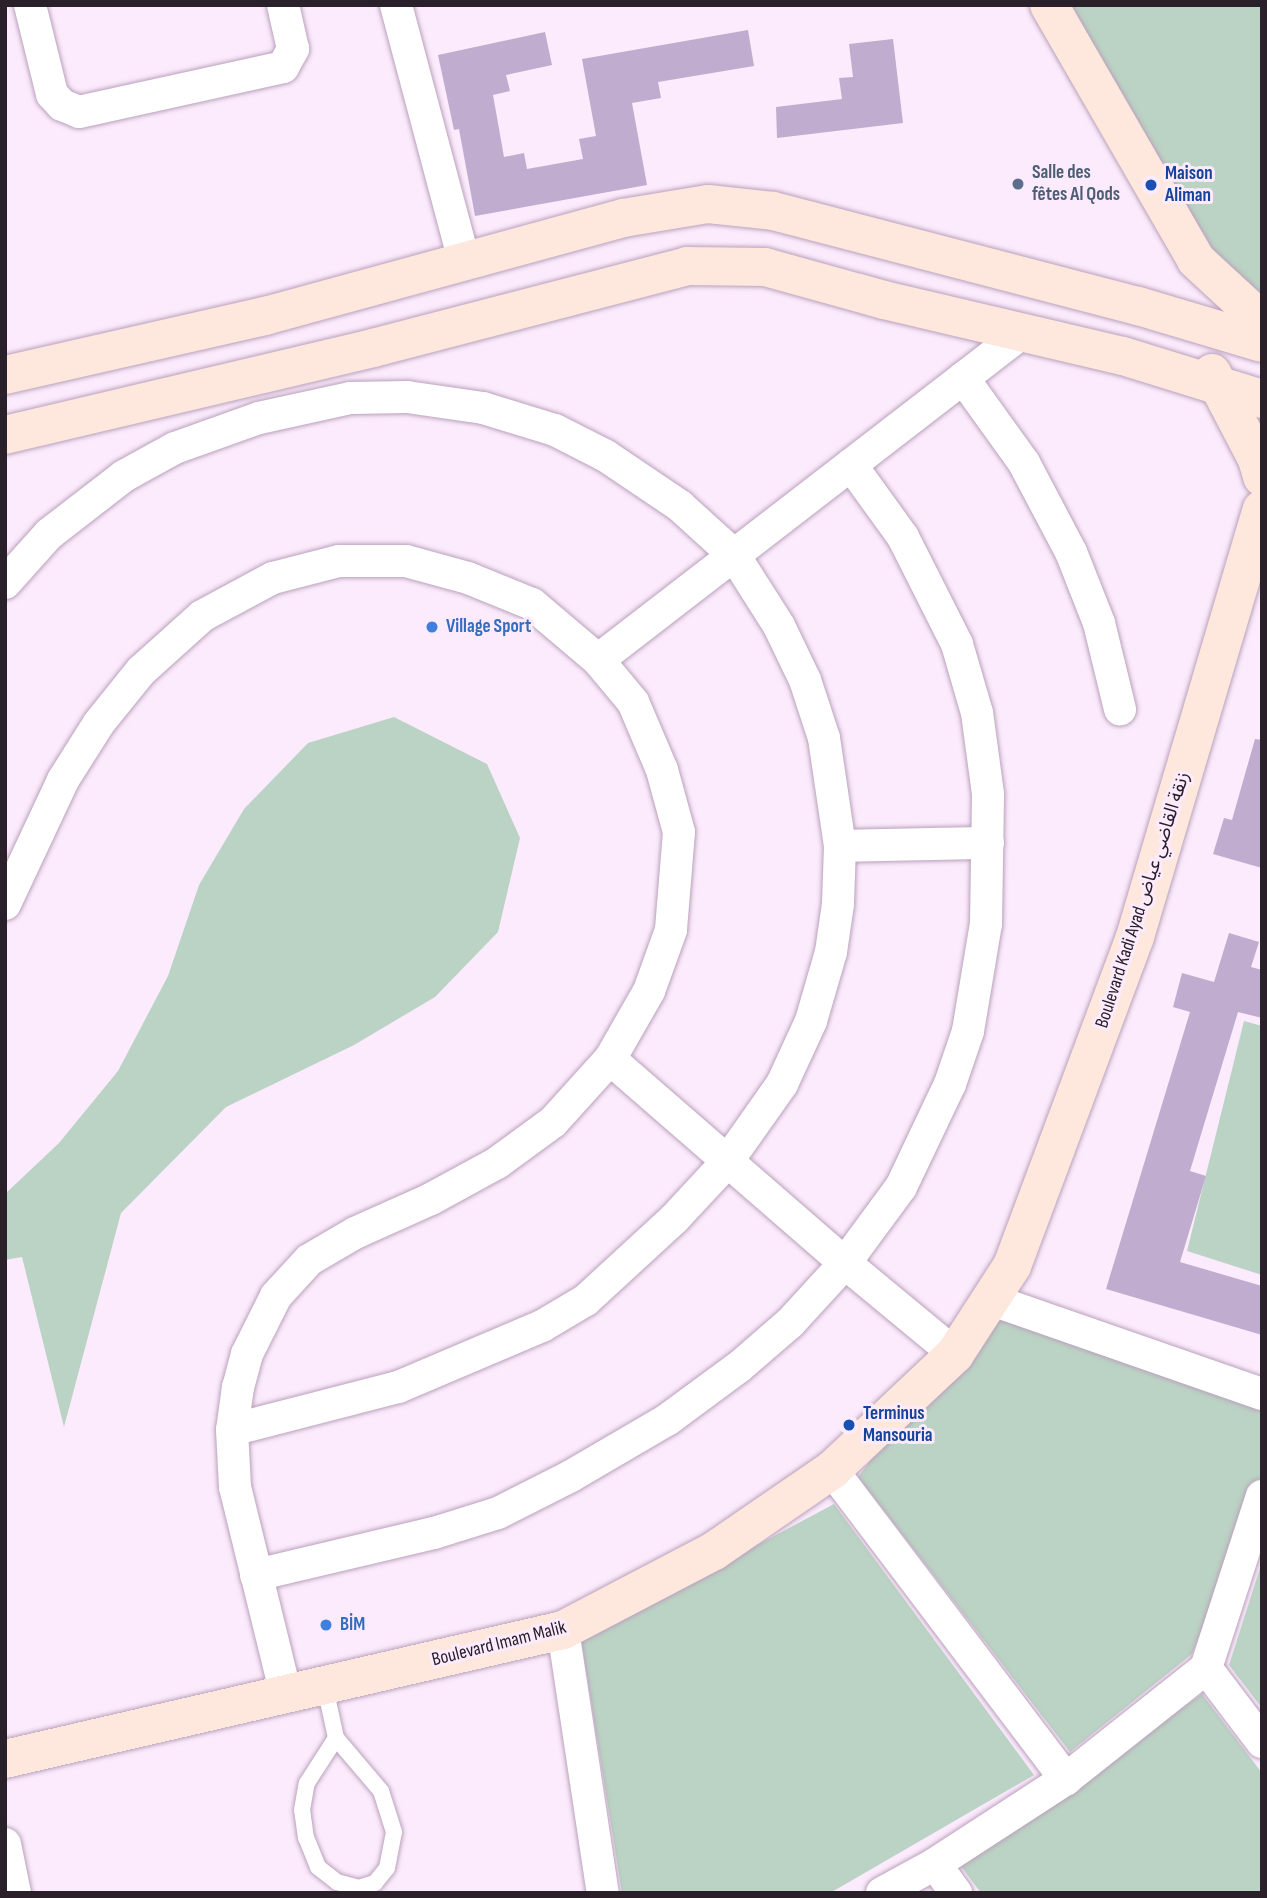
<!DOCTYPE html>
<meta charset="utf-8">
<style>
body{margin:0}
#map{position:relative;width:1267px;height:1898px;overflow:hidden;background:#fbebfc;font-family:"Sofia Sans Condensed","Noto Sans Arabic",sans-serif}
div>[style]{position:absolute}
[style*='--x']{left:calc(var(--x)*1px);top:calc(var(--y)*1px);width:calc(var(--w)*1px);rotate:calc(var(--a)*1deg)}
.green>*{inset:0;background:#bbd3c4}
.building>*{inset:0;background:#bfacce}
.roads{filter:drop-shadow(0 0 2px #baa1bc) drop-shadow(0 0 2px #baa1bc)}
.lane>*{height:16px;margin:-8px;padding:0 8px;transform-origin:8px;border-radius:8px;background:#fff}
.street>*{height:32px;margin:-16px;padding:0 16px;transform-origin:16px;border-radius:16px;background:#fff}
.secondary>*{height:38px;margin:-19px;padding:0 19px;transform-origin:19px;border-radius:19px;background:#fee7dc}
.dots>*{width:19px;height:19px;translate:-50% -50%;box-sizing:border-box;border:4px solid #fbebfc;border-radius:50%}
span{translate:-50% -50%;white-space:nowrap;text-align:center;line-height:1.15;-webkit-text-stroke:6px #fbebfc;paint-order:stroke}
.service-label{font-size:19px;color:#4e5e75;font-weight:700}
.left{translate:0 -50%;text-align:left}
.transit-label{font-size:19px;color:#164399;font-weight:700}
.shop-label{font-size:19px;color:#366cbe;font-weight:700}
.street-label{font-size:19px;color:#29202a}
.frame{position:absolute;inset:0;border:7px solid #29202a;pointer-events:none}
</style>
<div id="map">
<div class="green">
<i style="clip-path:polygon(1072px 5px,1262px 5px,1262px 305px,1218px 283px)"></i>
<i style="clip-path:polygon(394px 717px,487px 764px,520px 838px,498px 932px,435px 997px,354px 1045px,226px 1107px,121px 1213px,64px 1427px,22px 1257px,5px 1260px,5px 1194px,59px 1143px,118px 1071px,168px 976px,199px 885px,244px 809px,308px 743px)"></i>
<i style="clip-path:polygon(1244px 1021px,1262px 1026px,1262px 1275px,1187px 1251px)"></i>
<i style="clip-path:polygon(986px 1310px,1262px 1410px,1262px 1481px,1192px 1654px,1070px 1752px,858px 1477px)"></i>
<i style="clip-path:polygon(834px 1504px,1034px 1775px,830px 1893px,622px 1893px,581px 1639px)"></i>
<i style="clip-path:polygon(1262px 1562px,1262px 1708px,1229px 1665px)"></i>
<i style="clip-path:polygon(1202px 1694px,1262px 1773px,1262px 1893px,981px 1893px,960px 1865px)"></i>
</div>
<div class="building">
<i style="clip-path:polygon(748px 30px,754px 66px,658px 82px,661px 98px,632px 103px,647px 185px,475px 216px,459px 129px,454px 130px,438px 55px,545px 32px,552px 65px,506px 75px,510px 91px,493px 95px,504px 157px,524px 153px,527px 169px,583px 159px,579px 139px,596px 136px,582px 59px)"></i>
<i style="clip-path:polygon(893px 39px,903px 123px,777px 138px,776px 107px,842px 99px,839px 78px,853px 77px,849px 44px)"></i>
<i style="clip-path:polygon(1255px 739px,1262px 740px,1262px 868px,1213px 854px,1224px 818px,1232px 820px)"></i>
<i style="clip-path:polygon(1229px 933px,1259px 942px,1251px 967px,1262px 970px,1262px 1018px,1238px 1012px,1190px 1171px,1206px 1176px,1180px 1262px,1262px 1286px,1262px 1335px,1106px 1289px,1190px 1012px,1173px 1007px,1182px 973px,1214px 982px)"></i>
</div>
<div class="roads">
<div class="lane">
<i style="--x:325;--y:1687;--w:52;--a:77.8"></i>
<i style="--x:336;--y:1738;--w:70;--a:49.7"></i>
<i style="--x:381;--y:1791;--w:43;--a:72.4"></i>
<i style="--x:394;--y:1832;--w:37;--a:101"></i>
<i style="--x:387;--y:1868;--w:19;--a:129"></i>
<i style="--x:375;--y:1883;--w:17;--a:163"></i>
<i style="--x:359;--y:1888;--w:23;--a:-165"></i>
<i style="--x:337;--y:1882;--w:24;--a:-142"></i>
<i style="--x:318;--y:1867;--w:31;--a:-112"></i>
<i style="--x:306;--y:1838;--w:28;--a:-98"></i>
<i style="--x:302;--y:1810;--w:27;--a:-80"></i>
<i style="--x:307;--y:1783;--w:54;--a:-57.2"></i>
</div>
<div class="street">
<i style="--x:30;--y:5;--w:92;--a:76.1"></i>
<i style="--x:52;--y:94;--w:15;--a:48"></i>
<i style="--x:62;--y:105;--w:18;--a:22"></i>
<i style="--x:79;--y:112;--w:209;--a:-12.4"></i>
<i style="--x:283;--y:67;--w:21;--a:-61"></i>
<i style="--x:293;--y:49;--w:45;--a:-102.8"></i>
<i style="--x:396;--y:5;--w:265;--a:75.1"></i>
<i style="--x:963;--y:378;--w:105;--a:54.3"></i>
<i style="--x:1024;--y:463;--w:101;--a:62.2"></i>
<i style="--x:1071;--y:552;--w:76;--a:68.5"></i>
<i style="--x:1099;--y:623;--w:89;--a:76.3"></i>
<i style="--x:5;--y:583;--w:66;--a:-48.1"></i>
<i style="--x:49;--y:534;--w:95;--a:-37.7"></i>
<i style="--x:124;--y:476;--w:58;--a:-28.8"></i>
<i style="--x:175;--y:448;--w:89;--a:-19.7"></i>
<i style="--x:259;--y:418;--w:94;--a:-12.3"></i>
<i style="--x:351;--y:398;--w:56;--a:-1"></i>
<i style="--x:407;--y:397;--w:77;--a:8.2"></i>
<i style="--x:483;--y:408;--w:75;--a:17"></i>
<i style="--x:555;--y:430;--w:57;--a:27"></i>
<i style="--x:606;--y:456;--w:89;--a:34"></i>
<i style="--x:680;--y:506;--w:73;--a:42.2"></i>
<i style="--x:734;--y:555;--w:84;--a:57.6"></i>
<i style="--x:779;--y:626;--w:60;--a:64.3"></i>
<i style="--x:805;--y:680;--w:61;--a:71.9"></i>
<i style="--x:824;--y:738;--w:109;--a:81.6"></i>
<i style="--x:840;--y:846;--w:58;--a:92"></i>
<i style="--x:838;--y:904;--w:49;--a:98.3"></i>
<i style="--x:831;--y:952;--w:72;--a:106.2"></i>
<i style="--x:811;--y:1021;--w:69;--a:114.7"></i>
<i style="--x:782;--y:1084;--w:95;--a:125.2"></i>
<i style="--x:727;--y:1162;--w:78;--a:132.9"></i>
<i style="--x:674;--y:1219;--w:120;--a:137.4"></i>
<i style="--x:586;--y:1300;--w:51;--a:149.4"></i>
<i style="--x:542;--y:1326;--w:156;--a:157"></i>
<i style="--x:398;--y:1387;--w:171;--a:165.5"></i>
<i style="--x:598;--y:660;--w:537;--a:-37.66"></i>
<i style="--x:840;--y:846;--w:148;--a:-1.2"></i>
<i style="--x:5;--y:904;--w:137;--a:-64.9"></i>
<i style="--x:63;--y:780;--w:67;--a:-57.7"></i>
<i style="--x:99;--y:723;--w:67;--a:-51.1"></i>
<i style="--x:141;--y:671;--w:82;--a:-42"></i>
<i style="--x:202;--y:616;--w:81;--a:-28.2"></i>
<i style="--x:273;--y:578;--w:68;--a:-14.4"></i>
<i style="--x:339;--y:561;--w:67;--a:0"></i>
<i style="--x:406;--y:561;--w:64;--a:15.3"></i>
<i style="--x:468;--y:578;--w:69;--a:22.1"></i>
<i style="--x:532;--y:604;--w:87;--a:40.3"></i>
<i style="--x:598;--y:660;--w:55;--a:50.2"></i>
<i style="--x:633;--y:702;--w:74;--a:66.9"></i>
<i style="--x:662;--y:770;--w:64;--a:74.7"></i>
<i style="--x:679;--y:832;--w:98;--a:94.7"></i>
<i style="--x:671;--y:930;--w:65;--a:109.8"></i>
<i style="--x:649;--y:991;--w:78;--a:119.8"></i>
<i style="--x:610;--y:1059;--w:85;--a:132.1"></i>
<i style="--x:553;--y:1122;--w:69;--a:143.8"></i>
<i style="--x:497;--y:1163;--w:75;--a:151.4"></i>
<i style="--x:431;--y:1199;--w:83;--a:155.9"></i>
<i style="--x:355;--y:1233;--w:53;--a:149.6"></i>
<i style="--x:309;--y:1260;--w:49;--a:132.5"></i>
<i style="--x:276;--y:1296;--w:65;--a:116.6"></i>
<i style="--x:247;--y:1354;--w:34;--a:105"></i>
<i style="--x:238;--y:1387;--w:43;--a:97.9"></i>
<i style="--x:232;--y:1430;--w:57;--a:87"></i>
<i style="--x:235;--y:1487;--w:213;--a:76.2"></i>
<i style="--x:610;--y:1059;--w:311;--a:41"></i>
<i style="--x:845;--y:1263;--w:143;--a:39.6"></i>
<i style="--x:992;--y:1300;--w:286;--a:19.2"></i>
<i style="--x:832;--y:1470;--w:388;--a:52.9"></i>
<i style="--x:256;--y:1575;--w:183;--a:-13.3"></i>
<i style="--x:434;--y:1533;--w:67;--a:-17.4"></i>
<i style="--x:498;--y:1513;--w:82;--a:-26.9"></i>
<i style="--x:571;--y:1476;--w:111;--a:-30.3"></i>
<i style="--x:667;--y:1420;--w:89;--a:-36.4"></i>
<i style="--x:739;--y:1367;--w:67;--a:-40.8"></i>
<i style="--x:790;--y:1323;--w:81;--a:-47.5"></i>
<i style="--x:845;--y:1263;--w:94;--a:-53.6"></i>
<i style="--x:901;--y:1187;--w:114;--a:-64.6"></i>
<i style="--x:950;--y:1084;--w:56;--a:-71.2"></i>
<i style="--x:968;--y:1031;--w:109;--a:-80.5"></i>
<i style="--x:986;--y:924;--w:130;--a:-89.1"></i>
<i style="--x:988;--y:794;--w:82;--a:-97.7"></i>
<i style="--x:977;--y:713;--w:72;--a:-106.2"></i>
<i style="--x:957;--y:644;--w:120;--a:-116.8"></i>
<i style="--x:903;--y:537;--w:89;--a:-125.8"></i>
<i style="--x:563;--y:1630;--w:266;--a:81.4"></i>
<i style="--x:1206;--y:1668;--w:93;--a:52.9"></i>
<i style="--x:5;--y:1844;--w:50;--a:78.5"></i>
<i style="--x:935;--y:1864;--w:36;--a:54"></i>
<i style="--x:882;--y:1893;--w:60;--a:-28.7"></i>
<i style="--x:935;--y:1864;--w:156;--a:-33"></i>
<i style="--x:1066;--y:1779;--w:179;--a:-38.4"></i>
<i style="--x:1206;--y:1668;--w:181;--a:-72"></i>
</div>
<div class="secondary">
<i style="--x:1049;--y:5;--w:294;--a:60"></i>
<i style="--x:1196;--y:260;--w:90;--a:42.7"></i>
<i style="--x:1212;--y:373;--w:97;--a:62.4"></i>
<i style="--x:1257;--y:459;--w:19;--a:74"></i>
<i style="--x:5;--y:375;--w:267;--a:-12.8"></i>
<i style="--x:265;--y:316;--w:371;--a:-15.3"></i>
<i style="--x:623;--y:218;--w:86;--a:-9.4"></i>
<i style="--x:708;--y:204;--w:65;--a:6.1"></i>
<i style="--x:773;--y:211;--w:377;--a:14.6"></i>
<i style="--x:1138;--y:306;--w:129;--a:16.6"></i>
<i style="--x:5;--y:435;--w:378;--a:-13.3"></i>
<i style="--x:373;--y:348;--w:325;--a:-14.6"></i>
<i style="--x:687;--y:266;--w:78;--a:0.7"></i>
<i style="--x:765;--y:267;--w:123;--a:15.5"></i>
<i style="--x:884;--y:300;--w:245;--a:13.2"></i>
<i style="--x:1123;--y:356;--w:145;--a:17.2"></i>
<i style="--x:5;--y:1759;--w:573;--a:-13.02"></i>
<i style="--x:563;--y:1630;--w:170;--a:-27.6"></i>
<i style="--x:714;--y:1551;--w:143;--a:-34.5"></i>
<i style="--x:832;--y:1470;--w:169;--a:-43.3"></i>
<i style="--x:955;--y:1354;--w:105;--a:-57.1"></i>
<i style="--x:1012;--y:1266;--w:351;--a:-69.5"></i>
<i style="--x:1135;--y:937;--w:446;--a:-73.5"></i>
</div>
</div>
<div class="dots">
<i style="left:1018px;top:184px;background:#5c6f8a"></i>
<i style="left:1151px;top:185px;background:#1a4fb4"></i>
<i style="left:432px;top:627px;background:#3f7fe0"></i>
<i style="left:849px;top:1425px;background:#1a4fb4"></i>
<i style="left:326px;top:1625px;background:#3f7fe0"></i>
</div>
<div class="service-label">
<span class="left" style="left:1032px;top:184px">Salle des<br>fêtes Al Qods</span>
</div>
<div class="transit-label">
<span class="left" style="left:1165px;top:185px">Maison<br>Aliman</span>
<span class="left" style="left:863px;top:1425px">Terminus<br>Mansouria</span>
</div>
<div class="shop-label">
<span class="left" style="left:446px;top:627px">Village Sport</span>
<span class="left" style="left:340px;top:1625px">BİM</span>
</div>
<div class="street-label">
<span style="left:1143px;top:900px;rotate:-72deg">Boulevard Kadi Ayad زنقة القاضي عياض</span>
<span style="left:499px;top:1644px;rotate:-14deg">Boulevard Imam Malik</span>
</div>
<div class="frame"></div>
</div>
